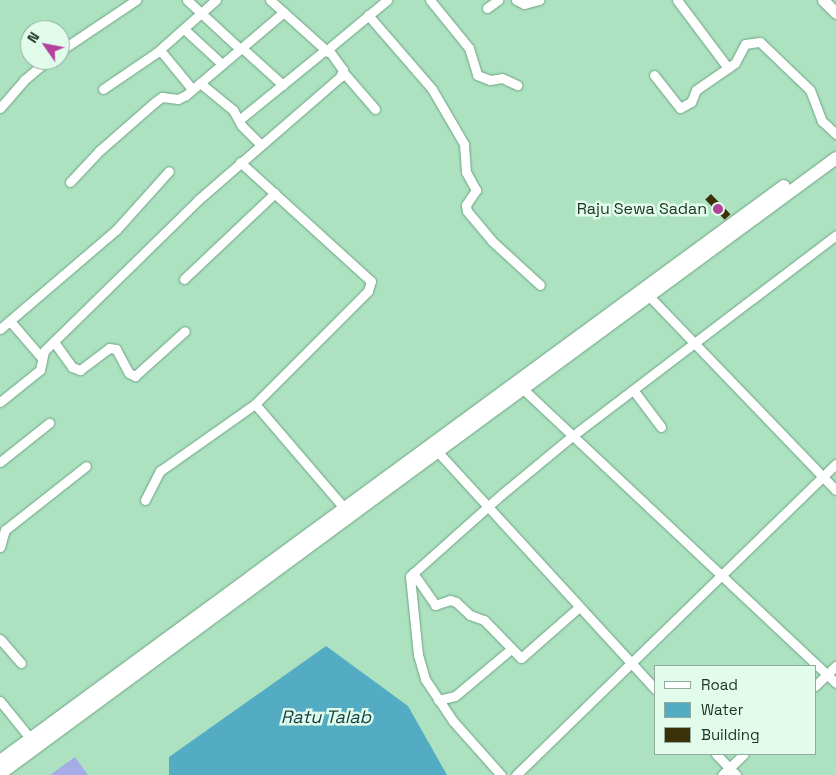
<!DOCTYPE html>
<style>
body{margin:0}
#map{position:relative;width:836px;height:775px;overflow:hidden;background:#ace2c0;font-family:"Space Grotesk",sans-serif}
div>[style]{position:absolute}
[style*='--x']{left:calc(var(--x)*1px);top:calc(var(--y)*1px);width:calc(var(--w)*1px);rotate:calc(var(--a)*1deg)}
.green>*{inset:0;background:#a4ade5}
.water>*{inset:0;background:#53acc3}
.building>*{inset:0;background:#3a3108;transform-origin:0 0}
.roads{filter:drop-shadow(0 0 1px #6ea282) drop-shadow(0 0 1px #6ea282)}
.minor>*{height:9px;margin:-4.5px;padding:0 4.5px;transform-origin:4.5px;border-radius:4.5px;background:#fff}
.major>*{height:11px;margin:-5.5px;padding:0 5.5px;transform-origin:5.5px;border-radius:5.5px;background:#fff}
.highway>*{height:12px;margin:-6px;padding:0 6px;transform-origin:6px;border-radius:6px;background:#fff}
.dots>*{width:14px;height:14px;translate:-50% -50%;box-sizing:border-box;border:2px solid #e1fceb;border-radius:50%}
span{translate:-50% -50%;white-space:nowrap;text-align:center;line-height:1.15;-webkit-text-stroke:5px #e1fceb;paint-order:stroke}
.poi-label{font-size:16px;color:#1c3225}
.right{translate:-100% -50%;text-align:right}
.water-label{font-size:18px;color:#153f49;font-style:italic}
.legend{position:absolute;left:654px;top:665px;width:162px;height:90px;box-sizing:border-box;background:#e1fceb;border:1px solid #92ab9c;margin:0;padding:6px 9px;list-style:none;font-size:15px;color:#1c3225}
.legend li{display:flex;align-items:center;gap:10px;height:25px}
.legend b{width:25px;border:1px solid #92ab9c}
.north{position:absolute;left:20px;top:20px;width:50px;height:50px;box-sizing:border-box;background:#e1fceb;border:1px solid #92ab9c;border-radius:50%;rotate:303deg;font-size:14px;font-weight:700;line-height:20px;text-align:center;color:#1c3225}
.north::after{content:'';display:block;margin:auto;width:18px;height:22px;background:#b4419c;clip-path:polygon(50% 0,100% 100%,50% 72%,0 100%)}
</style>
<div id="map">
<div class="green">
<i style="clip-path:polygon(75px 757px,88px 775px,50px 775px)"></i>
</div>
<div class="water">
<i style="clip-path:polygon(326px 646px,408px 706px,447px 775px,169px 775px,169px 757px)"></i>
</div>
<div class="building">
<i style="left:711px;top:194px;width:28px;height:8px;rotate:46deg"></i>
</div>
<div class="roads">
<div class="minor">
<i style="--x:187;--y:0;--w:72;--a:42.8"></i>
<i style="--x:270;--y:0;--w:78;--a:41.9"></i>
<i style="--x:430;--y:0;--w:62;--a:50.9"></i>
<i style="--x:469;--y:48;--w:28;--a:73"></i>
<i style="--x:477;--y:75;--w:14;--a:21"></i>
<i style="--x:490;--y:80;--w:12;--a:-9"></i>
<i style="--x:502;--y:78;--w:17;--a:25"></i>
<i style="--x:516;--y:0;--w:9;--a:27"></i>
<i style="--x:524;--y:4;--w:16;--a:-15"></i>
<i style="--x:677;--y:0;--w:85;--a:53.1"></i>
<i style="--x:487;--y:8;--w:14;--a:-36"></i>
<i style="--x:368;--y:15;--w:98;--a:49.1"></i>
<i style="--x:432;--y:89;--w:64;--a:59.8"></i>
<i style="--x:464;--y:144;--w:28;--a:86"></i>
<i style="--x:466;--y:172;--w:21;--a:61"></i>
<i style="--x:476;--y:190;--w:18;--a:124"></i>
<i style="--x:466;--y:205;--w:6;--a:81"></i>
<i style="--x:467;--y:211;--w:39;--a:50"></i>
<i style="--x:492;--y:241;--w:65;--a:42.5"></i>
<i style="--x:184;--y:29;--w:52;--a:42.6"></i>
<i style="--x:242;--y:48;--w:55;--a:42.1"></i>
<i style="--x:160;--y:50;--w:50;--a:50.6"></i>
<i style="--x:60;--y:51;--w:92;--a:-33.9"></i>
<i style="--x:343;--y:72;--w:49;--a:49.1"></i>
<i style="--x:654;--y:75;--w:42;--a:51.8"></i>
<i style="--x:680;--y:108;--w:13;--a:-29"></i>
<i style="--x:691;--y:102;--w:13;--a:-67"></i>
<i style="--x:696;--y:90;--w:47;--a:-34.7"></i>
<i style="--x:735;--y:63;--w:21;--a:-62"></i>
<i style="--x:745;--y:44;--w:15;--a:-8"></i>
<i style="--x:760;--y:42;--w:69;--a:43.8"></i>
<i style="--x:810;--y:90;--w:33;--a:69"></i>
<i style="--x:822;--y:121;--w:19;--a:43"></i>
<i style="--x:200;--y:83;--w:43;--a:39.3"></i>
<i style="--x:233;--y:110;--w:18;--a:61"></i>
<i style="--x:242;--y:126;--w:25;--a:45"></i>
<i style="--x:103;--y:89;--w:64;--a:-34.2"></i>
<i style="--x:156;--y:53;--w:80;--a:-41.5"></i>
<i style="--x:0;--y:108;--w:37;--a:-49"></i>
<i style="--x:24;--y:80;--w:31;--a:-40"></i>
<i style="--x:239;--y:120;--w:111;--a:-39.1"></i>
<i style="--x:240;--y:162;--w:177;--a:42.3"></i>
<i style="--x:371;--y:281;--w:10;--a:107"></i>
<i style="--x:368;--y:291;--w:160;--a:135"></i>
<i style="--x:255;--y:404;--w:138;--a:49.4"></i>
<i style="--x:70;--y:182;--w:42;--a:-46.9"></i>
<i style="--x:99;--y:151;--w:74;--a:-41.2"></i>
<i style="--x:155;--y:102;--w:9;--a:-36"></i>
<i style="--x:162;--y:97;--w:16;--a:7"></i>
<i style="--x:178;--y:99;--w:9;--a:-27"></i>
<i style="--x:186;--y:95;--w:128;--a:-40.3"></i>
<i style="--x:184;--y:279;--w:125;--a:-43.4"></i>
<i style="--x:649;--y:296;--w:269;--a:46.1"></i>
<i style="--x:10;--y:321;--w:48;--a:49.3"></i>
<i style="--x:0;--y:329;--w:153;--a:-40.5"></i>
<i style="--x:116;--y:230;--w:79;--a:-48.1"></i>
<i style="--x:54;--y:342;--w:31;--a:54"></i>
<i style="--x:72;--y:367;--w:9;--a:21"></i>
<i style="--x:80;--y:370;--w:36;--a:-37"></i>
<i style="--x:109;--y:348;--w:7;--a:8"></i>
<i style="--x:116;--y:349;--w:27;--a:62"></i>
<i style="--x:129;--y:373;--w:7;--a:27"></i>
<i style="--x:135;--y:376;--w:67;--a:-42"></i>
<i style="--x:523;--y:389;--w:429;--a:43.2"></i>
<i style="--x:634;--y:391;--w:45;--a:53.1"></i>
<i style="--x:0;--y:402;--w:51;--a:-38.7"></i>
<i style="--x:40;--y:370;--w:19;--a:-78"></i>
<i style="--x:44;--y:351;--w:216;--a:-44.4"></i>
<i style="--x:198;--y:200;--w:188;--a:-40.9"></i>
<i style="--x:340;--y:77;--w:8;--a:-67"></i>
<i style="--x:343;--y:70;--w:26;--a:-126"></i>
<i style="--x:328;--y:49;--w:77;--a:-39.7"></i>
<i style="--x:437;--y:451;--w:323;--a:47.5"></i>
<i style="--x:0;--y:462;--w:63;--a:-38.5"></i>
<i style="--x:145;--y:500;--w:33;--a:-63"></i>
<i style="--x:160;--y:471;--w:116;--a:-35.2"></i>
<i style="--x:0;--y:547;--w:18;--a:-74"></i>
<i style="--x:5;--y:530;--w:103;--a:-38.3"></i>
<i style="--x:413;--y:573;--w:39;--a:55"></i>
<i style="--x:435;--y:605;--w:16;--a:-18"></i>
<i style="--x:450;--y:600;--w:6;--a:18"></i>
<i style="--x:456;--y:602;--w:19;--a:43"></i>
<i style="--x:470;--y:615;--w:15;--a:20"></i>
<i style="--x:484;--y:620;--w:53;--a:45.8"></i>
<i style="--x:521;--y:658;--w:76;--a:-41.3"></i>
<i style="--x:0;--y:639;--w:32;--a:49"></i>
<i style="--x:815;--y:686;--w:29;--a:-44"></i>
<i style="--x:438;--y:700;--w:17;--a:-13"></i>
<i style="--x:455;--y:696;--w:73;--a:-40"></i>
<i style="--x:0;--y:701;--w:48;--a:51"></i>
<i style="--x:716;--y:754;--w:29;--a:46"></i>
<i style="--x:501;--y:775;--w:72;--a:-131.6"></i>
<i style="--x:453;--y:721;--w:50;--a:-123.7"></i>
<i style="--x:425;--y:679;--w:25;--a:-106"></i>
<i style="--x:418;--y:655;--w:79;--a:-95.8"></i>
<i style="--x:410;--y:576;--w:123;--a:-41.7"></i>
<i style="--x:502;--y:494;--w:89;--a:-39.6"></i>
<i style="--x:571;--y:437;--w:333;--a:-37.3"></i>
<i style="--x:516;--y:775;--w:446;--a:-44.2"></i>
<i style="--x:722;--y:775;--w:30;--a:-44"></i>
</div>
<div class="major">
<i style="--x:823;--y:0;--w:18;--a:45"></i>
</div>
<div class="highway">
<i style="--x:0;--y:761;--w:972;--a:-36.26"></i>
<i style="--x:0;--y:774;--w:1038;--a:-36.38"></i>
</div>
</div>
<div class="dots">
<i style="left:718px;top:209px;background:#b4419c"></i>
</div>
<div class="poi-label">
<span class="right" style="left:707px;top:209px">Raju Sewa Sadan</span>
</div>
<div class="water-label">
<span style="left:326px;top:717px">Ratu Talab</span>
</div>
<ul class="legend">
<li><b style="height:6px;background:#fff"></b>Road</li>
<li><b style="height:14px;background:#53acc3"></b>Water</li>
<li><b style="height:14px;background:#3a3108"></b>Building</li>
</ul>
<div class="north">N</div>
</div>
